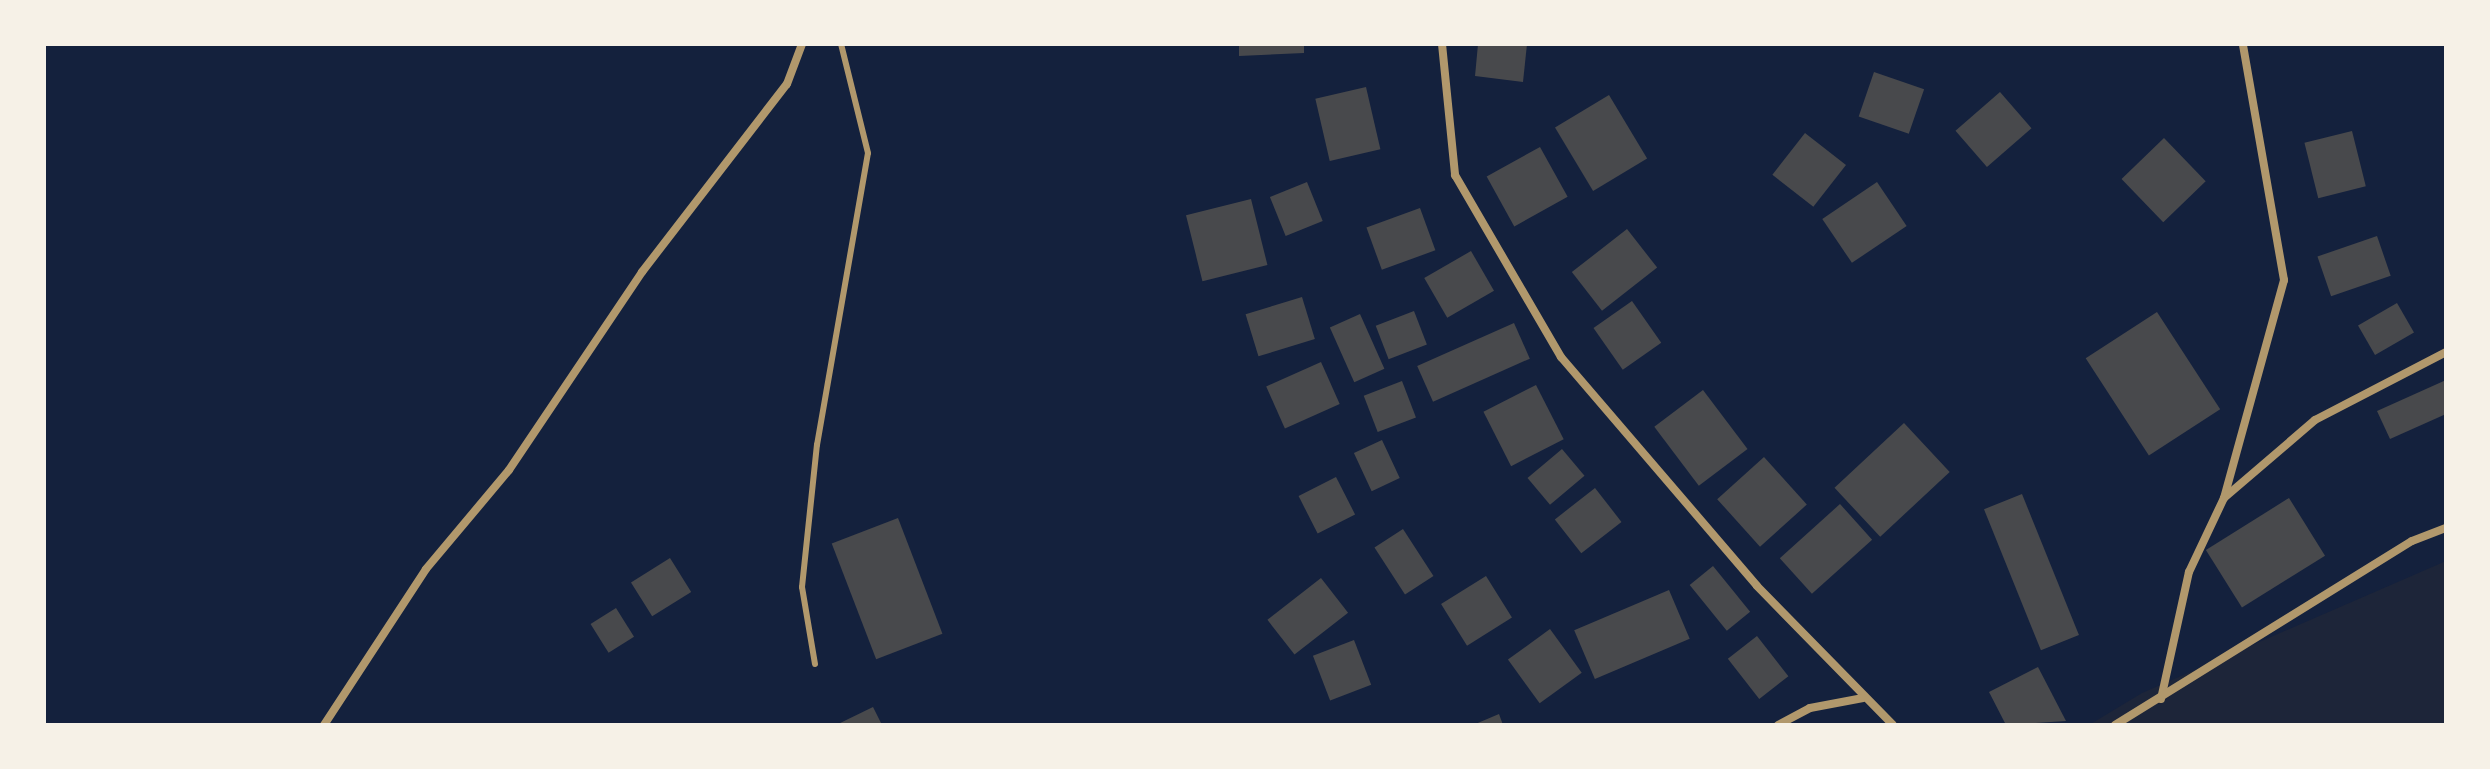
<!DOCTYPE html>
<style>
body{margin:0}
#map{position:relative;width:2490px;height:769px;overflow:hidden;background:#14213d;font-family:Signika,sans-serif}
div>[style]{position:absolute}
[style*='--x']{left:calc(var(--x)*1px);top:calc(var(--y)*1px);width:calc(var(--w)*1px);rotate:calc(var(--a)*1deg)}
.green>*{inset:0;background:#1d2539}
.building>*{inset:0;background:#48494c;transform-origin:0 0}
.service>*{height:6px;margin:-3px;padding:0 3px;transform-origin:3px;border-radius:3px;background:#b1986c}
.minor>*{height:8px;margin:-4px;padding:0 4px;transform-origin:4px;border-radius:4px;background:#b1986c}
span{translate:-50% -50%;white-space:nowrap;text-align:center;line-height:1.15;-webkit-text-stroke:6px #f6f1e7;paint-order:stroke}
.frame{position:absolute;inset:0;border:46px solid #f6f1e7;pointer-events:none}
</style>
<div id="map">
<div class="green">
<i style="clip-path:polygon(2446px 561px,2446px 725px,2089px 725px,2142px 693px)"></i>
</div>
<div class="building">
<i style="clip-path:polygon(1239px 44px,1304px 44px,1304px 53px,1239px 56px)"></i>
<i style="clip-path:polygon(1478px 44px,1527px 44px,1523px 82px,1475px 76px)"></i>
<i style="left:1874px;top:72px;width:53px;height:47px;rotate:19deg"></i>
<i style="left:1366px;top:87px;width:64px;height:52px;rotate:77deg"></i>
<i style="left:2000px;top:92px;width:48px;height:59px;rotate:49deg"></i>
<i style="left:1609px;top:95px;width:74px;height:63px;rotate:59deg"></i>
<i style="left:2352px;top:131px;width:57px;height:49px;rotate:76deg"></i>
<i style="left:1805px;top:133px;width:52px;height:53px;rotate:38deg"></i>
<i style="left:2164px;top:138px;width:60px;height:59px;rotate:46deg"></i>
<i style="left:1540px;top:147px;width:57px;height:61px;rotate:61deg"></i>
<i style="left:1307px;top:182px;width:42px;height:40px;rotate:68deg"></i>
<i style="left:1877px;top:182px;width:53px;height:66px;rotate:56deg"></i>
<i style="left:1251px;top:199px;width:68px;height:67px;rotate:76deg"></i>
<i style="left:1420px;top:208px;width:45px;height:57px;rotate:70deg"></i>
<i style="left:1627px;top:229px;width:49px;height:70px;rotate:52deg"></i>
<i style="left:2377px;top:236px;width:42px;height:63px;rotate:71deg"></i>
<i style="left:1471px;top:251px;width:46px;height:54px;rotate:60deg"></i>
<i style="left:1302px;top:297px;width:44px;height:59px;rotate:73deg"></i>
<i style="left:1632px;top:301px;width:51px;height:47px;rotate:55deg"></i>
<i style="left:2397px;top:303px;width:34px;height:45px;rotate:60deg"></i>
<i style="left:1414px;top:311px;width:36px;height:41px;rotate:69deg"></i>
<i style="left:2157px;top:312px;width:116px;height:85px;rotate:57deg"></i>
<i style="left:1360px;top:314px;width:60px;height:33px;rotate:66deg"></i>
<i style="left:1514px;top:323px;width:39px;height:106px;rotate:66deg"></i>
<i style="left:1321px;top:362px;width:46px;height:60px;rotate:66deg"></i>
<i style="clip-path:polygon(2446px 380px,2446px 414px,2390px 439px,2377px 411px)"></i>
<i style="left:1402px;top:381px;width:39px;height:41px;rotate:69deg"></i>
<i style="left:1536px;top:385px;width:61px;height:59px;rotate:63deg"></i>
<i style="left:1703px;top:390px;width:74px;height:61px;rotate:53deg"></i>
<i style="left:1904px;top:423px;width:67px;height:95px;rotate:47deg"></i>
<i style="left:1382px;top:440px;width:42px;height:31px;rotate:65deg"></i>
<i style="left:1562px;top:449px;width:35px;height:45px;rotate:50deg"></i>
<i style="left:1764px;top:457px;width:64px;height:63px;rotate:48deg"></i>
<i style="left:1336px;top:477px;width:42px;height:42px;rotate:63deg"></i>
<i style="left:1595px;top:488px;width:43px;height:51px;rotate:52deg"></i>
<i style="left:2022px;top:494px;width:152px;height:41px;rotate:68deg"></i>
<i style="left:2289px;top:498px;width:68px;height:98px;rotate:58deg"></i>
<i style="left:1840px;top:504px;width:48px;height:81px;rotate:48deg"></i>
<i style="left:898px;top:518px;width:124px;height:71px;rotate:69deg"></i>
<i style="left:1403px;top:529px;width:56px;height:34px;rotate:57deg"></i>
<i style="left:670px;top:558px;width:40px;height:46px;rotate:58deg"></i>
<i style="left:1713px;top:566px;width:59px;height:30px;rotate:51deg"></i>
<i style="left:1486px;top:576px;width:49px;height:53px;rotate:58deg"></i>
<i style="left:1321px;top:578px;width:44px;height:68px;rotate:52deg"></i>
<i style="left:1669px;top:590px;width:53px;height:103px;rotate:67deg"></i>
<i style="left:616px;top:608px;width:34px;height:30px;rotate:58deg"></i>
<i style="left:1550px;top:629px;width:54px;height:52px;rotate:54deg"></i>
<i style="left:1757px;top:636px;width:51px;height:37px;rotate:52deg"></i>
<i style="left:1354px;top:640px;width:48px;height:44px;rotate:69deg"></i>
<i style="clip-path:polygon(2038px 667px,2066px 721px,2006px 725px,1989px 692px)"></i>
<i style="clip-path:polygon(873px 707px,882px 725px,836px 725px)"></i>
<i style="clip-path:polygon(1499px 714px,1503px 725px,1473px 725px)"></i>
</div>
<div class="service">
<i style="--x:815;--y:664;--w:78;--a:-99.6"></i>
<i style="--x:802;--y:587;--w:143;--a:-84"></i>
<i style="--x:817;--y:445;--w:296;--a:-80.1"></i>
<i style="--x:868;--y:153;--w:112;--a:-103.9"></i>
</div>
<div class="minor">
<i style="--x:1442;--y:44;--w:132;--a:84.3"></i>
<i style="--x:1455;--y:175;--w:211;--a:59.8"></i>
<i style="--x:1561;--y:357;--w:301;--a:49.4"></i>
<i style="--x:1757;--y:586;--w:194;--a:45.6"></i>
<i style="--x:2224;--y:498;--w:120;--a:-40.6"></i>
<i style="--x:2315;--y:420;--w:148;--a:-27.4"></i>
<i style="--x:2161;--y:699;--w:130;--a:-77.6"></i>
<i style="--x:2189;--y:572;--w:82;--a:-64.7"></i>
<i style="--x:2224;--y:498;--w:226;--a:-74.6"></i>
<i style="--x:2284;--y:280;--w:240;--a:-99.9"></i>
<i style="--x:324;--y:725;--w:186;--a:-56.8"></i>
<i style="--x:426;--y:569;--w:129;--a:-50"></i>
<i style="--x:509;--y:470;--w:239;--a:-56.1"></i>
<i style="--x:642;--y:272;--w:237;--a:-52.4"></i>
<i style="--x:787;--y:84;--w:43;--a:-69.4"></i>
<i style="--x:1778;--y:725;--w:36;--a:-28"></i>
<i style="--x:1810;--y:708;--w:54;--a:-10.7"></i>
<i style="--x:2115;--y:725;--w:349;--a:-31.8"></i>
<i style="--x:2412;--y:541;--w:36;--a:-21"></i>
</div>
<div class="frame"></div>
</div>
